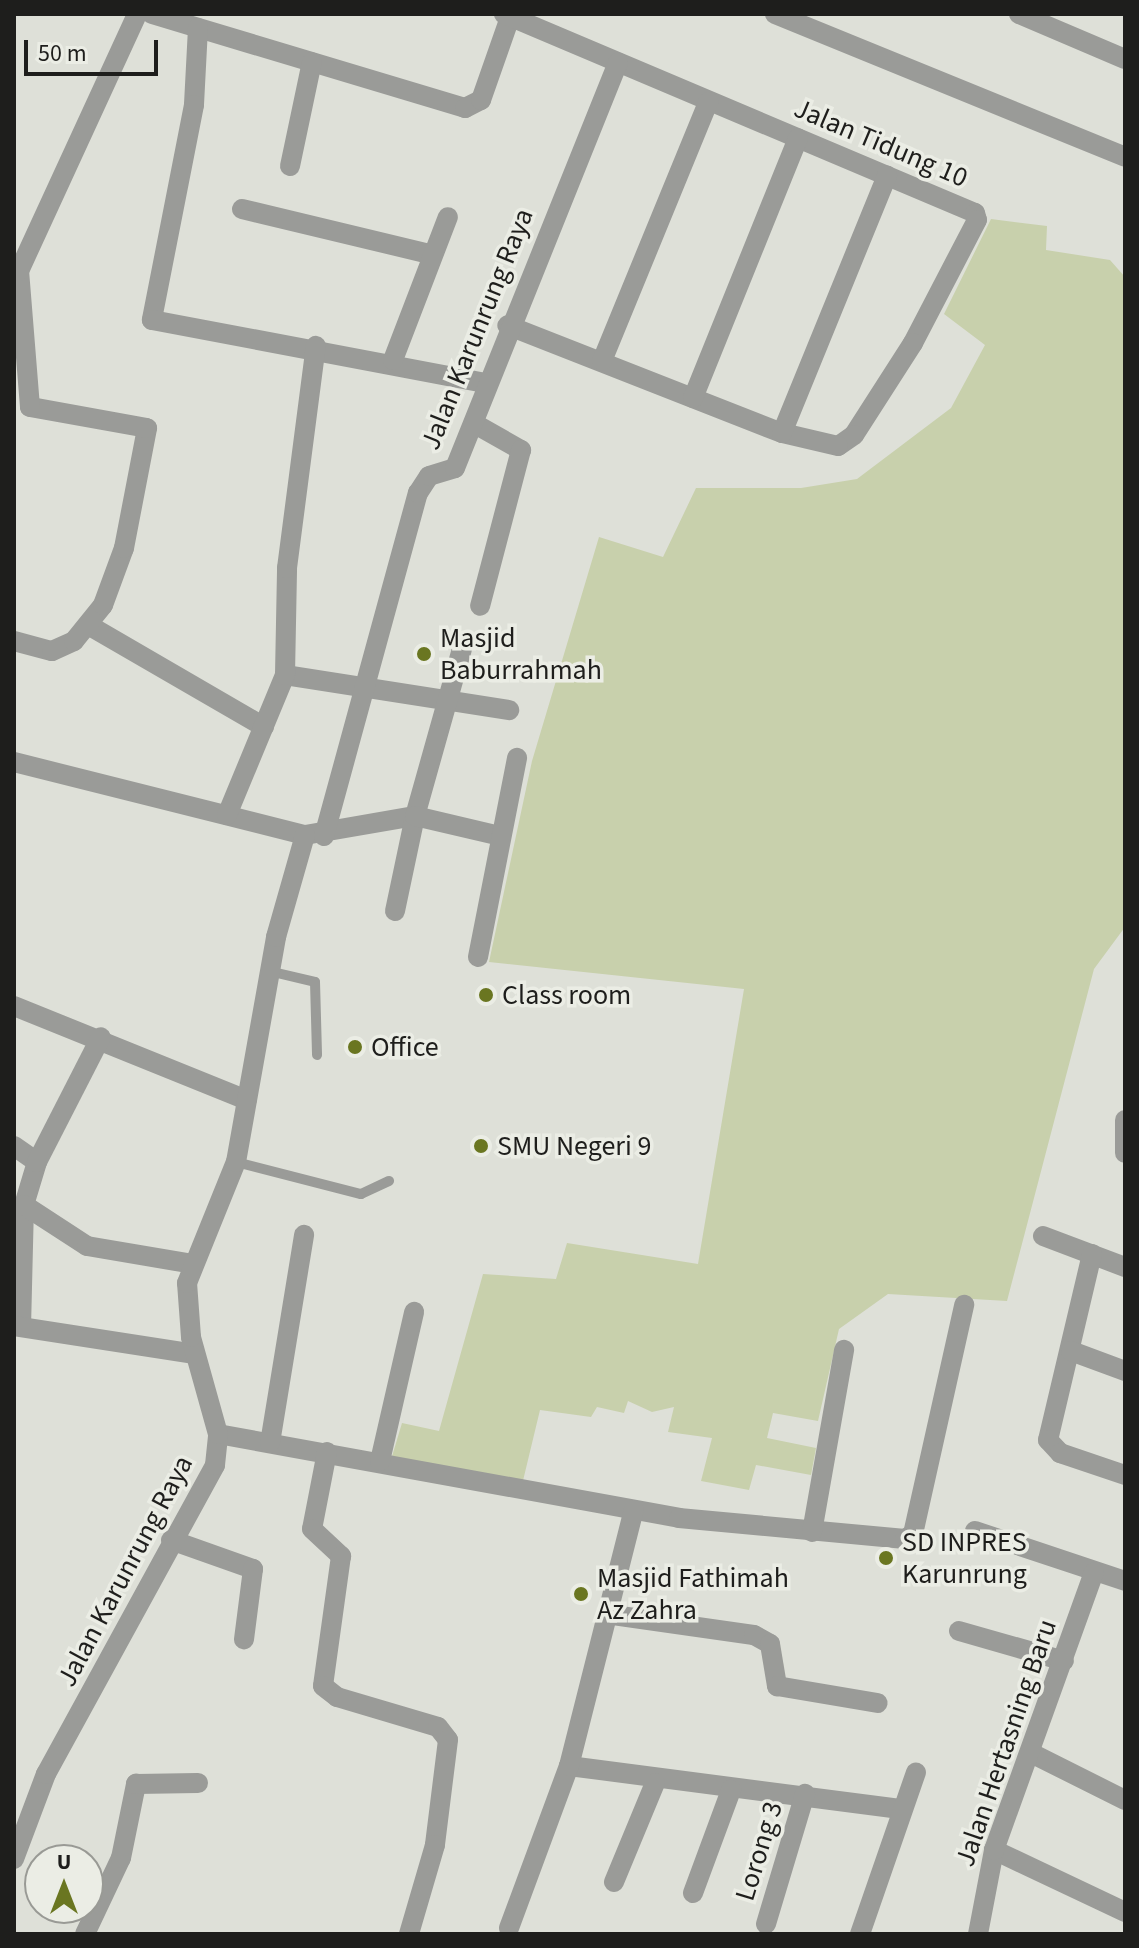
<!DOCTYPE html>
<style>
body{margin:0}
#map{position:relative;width:1139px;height:1948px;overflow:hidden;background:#dee0d8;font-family:"Source Sans 3",sans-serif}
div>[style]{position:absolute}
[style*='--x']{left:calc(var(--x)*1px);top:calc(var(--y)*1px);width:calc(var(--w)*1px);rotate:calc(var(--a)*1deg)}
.green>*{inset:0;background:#c8d0ac}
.lane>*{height:10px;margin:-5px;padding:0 5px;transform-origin:5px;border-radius:5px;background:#9a9b98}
.street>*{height:20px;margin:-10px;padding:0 10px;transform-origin:10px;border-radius:10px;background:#9a9b98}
.dots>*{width:22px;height:22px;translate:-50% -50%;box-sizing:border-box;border:4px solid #ebede5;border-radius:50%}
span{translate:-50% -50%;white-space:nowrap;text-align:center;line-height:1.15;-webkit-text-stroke:7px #ebede5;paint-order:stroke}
.street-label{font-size:28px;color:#1e1e1c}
.poi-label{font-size:28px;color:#1e1e1c}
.left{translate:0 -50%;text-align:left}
.frame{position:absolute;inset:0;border:16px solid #1e1e1c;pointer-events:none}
.north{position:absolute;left:24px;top:1844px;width:80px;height:80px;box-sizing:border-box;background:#ebede5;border:2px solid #999a95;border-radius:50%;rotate:0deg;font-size:22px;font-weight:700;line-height:32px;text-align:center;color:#1e1e1c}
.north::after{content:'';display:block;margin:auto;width:28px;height:36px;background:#6a7621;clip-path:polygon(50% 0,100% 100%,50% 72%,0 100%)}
.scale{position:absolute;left:24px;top:40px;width:134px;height:36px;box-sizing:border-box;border:4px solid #1e1e1c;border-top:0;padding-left:10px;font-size:24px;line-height:28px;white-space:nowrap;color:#1e1e1c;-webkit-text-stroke:6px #ebede5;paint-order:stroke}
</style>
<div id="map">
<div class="green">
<i style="clip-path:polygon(991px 219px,1047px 226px,1046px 250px,1110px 260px,1125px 277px,1125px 927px,1094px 969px,1007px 1301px,888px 1294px,839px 1329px,818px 1421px,773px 1413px,767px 1438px,816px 1448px,811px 1475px,756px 1465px,749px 1490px,701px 1481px,712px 1438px,668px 1432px,674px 1407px,652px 1412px,628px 1401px,624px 1413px,597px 1407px,591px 1417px,540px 1410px,521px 1489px,390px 1463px,402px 1423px,439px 1431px,483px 1274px,556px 1279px,567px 1243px,698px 1264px,744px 989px,489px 962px,532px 761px,599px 537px,663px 557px,696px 488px,801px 488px,857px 479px,951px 408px,985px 345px,944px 314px)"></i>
</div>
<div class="lane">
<i style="--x:273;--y:972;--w:43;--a:13.4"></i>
<i style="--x:315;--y:982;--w:73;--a:88.4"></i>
<i style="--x:236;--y:1162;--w:129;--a:14.4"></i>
<i style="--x:361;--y:1194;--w:31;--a:-25"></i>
</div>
<div class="street">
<i style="--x:152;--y:14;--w:327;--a:16.7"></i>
<i style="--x:465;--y:108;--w:18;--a:-27"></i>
<i style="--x:481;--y:100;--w:88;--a:-70.7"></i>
<i style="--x:504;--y:14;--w:511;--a:22.9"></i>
<i style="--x:975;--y:213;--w:7;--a:74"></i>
<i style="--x:977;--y:220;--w:139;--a:117.5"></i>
<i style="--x:913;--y:343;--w:109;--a:122.7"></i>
<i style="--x:854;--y:435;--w:19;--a:145"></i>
<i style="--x:838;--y:446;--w:57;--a:-166.9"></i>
<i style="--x:782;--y:433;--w:295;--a:-158.6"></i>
<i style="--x:775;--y:14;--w:378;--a:22.2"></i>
<i style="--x:1019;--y:14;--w:115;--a:23"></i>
<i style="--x:198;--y:28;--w:77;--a:93"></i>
<i style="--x:194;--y:105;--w:219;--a:101.1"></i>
<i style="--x:152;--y:320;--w:341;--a:10.7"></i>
<i style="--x:290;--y:166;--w:106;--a:-78.1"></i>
<i style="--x:242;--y:209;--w:196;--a:13.5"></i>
<i style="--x:393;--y:360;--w:153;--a:-69"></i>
<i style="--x:602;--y:361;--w:280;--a:-67.7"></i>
<i style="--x:693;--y:398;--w:280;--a:-68"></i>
<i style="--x:475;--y:424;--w:53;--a:29.5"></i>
<i style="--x:521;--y:450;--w:161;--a:104.7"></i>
<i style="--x:782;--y:433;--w:278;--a:-67.8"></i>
<i style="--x:90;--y:626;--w:201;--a:30.1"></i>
<i style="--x:14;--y:641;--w:39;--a:15"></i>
<i style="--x:52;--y:651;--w:24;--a:-24"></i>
<i style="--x:74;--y:641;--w:46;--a:-51.1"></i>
<i style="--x:103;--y:605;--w:61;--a:-69.8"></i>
<i style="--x:124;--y:548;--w:122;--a:-79.1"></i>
<i style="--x:147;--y:428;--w:119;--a:-169.8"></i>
<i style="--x:30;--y:407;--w:136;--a:-94.6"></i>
<i style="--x:19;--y:271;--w:283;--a:-65.3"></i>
<i style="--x:285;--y:675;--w:227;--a:8.9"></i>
<i style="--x:14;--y:762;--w:300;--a:14.1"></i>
<i style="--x:305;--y:835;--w:112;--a:-9.8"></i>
<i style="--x:415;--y:816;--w:173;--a:-74.3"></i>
<i style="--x:227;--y:815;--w:152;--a:-67.5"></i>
<i style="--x:285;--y:675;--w:107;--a:-88.9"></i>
<i style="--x:287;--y:568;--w:224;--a:-82.6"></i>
<i style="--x:324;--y:836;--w:356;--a:-74.7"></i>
<i style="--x:418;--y:493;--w:20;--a:-57"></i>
<i style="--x:429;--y:476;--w:27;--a:-17"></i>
<i style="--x:455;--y:468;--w:437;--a:-68.1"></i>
<i style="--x:395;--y:911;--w:97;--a:-78.1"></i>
<i style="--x:415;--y:816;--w:87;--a:13.2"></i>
<i style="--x:478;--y:957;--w:203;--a:-78.9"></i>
<i style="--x:14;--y:1006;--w:251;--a:22"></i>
<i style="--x:1125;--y:1120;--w:33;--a:90"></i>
<i style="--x:14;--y:1146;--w:28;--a:35"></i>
<i style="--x:37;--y:1162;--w:45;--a:106.8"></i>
<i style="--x:24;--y:1205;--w:121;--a:91.4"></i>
<i style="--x:37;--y:1162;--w:140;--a:-62.9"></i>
<i style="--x:24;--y:1205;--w:75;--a:33.1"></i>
<i style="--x:87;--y:1246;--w:108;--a:9.6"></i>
<i style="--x:1043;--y:1236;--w:88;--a:20.7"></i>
<i style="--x:1092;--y:1254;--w:191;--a:103.3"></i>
<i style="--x:1048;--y:1440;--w:18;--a:47"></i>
<i style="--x:1060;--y:1453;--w:69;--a:18.7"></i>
<i style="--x:14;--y:1326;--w:183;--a:8.8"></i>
<i style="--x:1071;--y:1351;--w:58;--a:20.3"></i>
<i style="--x:218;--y:1434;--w:469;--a:10.3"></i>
<i style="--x:679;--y:1518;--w:227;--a:5.3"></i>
<i style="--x:905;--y:1539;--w:9;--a:-32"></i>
<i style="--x:913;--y:1534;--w:235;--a:-77.4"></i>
<i style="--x:270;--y:1443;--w:211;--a:-80.7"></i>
<i style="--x:327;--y:1452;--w:78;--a:101"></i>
<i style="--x:312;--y:1529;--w:40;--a:43"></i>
<i style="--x:341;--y:1556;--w:131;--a:97.9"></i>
<i style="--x:323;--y:1686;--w:18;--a:38"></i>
<i style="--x:337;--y:1697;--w:105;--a:16.5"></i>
<i style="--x:438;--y:1727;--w:16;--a:52"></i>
<i style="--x:448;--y:1740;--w:106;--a:97.1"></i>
<i style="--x:435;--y:1845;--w:93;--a:106.3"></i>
<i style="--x:380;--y:1461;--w:153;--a:-77.1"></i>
<i style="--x:975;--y:1531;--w:158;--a:18.4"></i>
<i style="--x:812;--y:1532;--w:185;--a:-80"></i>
<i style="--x:171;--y:1540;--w:87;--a:19.5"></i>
<i style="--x:253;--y:1569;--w:71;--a:97.3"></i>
<i style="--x:613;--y:1615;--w:142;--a:8.1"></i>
<i style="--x:754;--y:1635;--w:18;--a:29"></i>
<i style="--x:770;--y:1644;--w:43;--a:80.5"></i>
<i style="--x:777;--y:1686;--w:102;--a:9.6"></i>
<i style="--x:959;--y:1631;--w:109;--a:15.9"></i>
<i style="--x:1033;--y:1754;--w:103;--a:26.6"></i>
<i style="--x:569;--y:1766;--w:336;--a:7.4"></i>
<i style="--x:994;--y:1850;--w:145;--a:25.3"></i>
<i style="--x:14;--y:1859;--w:91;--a:-69.4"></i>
<i style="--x:46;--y:1774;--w:352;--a:-61.3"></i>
<i style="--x:215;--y:1465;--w:31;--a:-84"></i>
<i style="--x:218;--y:1434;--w:101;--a:-105.6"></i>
<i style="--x:191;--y:1337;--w:54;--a:-94.2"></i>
<i style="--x:187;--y:1283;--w:131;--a:-68"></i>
<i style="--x:236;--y:1162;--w:229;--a:-79.9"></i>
<i style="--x:276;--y:937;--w:106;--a:-74.1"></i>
<i style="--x:614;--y:1882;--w:107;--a:-67.5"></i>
<i style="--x:693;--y:1893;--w:110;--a:-69.7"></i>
<i style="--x:766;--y:1924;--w:136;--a:-73.3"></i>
<i style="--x:509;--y:1928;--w:173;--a:-69.7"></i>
<i style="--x:569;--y:1766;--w:264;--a:-75.8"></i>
<i style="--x:85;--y:1934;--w:84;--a:-64.7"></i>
<i style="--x:121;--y:1858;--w:76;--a:-78.5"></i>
<i style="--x:136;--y:1784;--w:62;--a:-0.9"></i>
<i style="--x:860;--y:1934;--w:171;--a:-70.9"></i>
<i style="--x:978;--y:1934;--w:86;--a:-79.2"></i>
<i style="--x:994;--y:1850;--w:295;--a:-70.2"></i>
</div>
<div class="dots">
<i style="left:424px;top:654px;background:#6a7621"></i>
<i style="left:486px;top:995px;background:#6a7621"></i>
<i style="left:355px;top:1047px;background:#6a7621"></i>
<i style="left:481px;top:1146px;background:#6a7621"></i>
<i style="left:886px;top:1558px;background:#6a7621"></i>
<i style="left:581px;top:1594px;background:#6a7621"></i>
</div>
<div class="street-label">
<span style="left:881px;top:143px;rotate:23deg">Jalan Tidung 10</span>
<span style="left:477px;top:329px;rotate:-68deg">Jalan Karunrung Raya</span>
<span style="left:125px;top:1571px;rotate:-62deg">Jalan Karunrung Raya</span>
<span style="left:1006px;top:1743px;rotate:-71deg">Jalan Hertasning Baru</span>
<span style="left:759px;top:1851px;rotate:-73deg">Lorong 3</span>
</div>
<div class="poi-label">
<span class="left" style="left:440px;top:654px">Masjid<br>Baburrahmah</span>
<span class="left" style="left:502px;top:995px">Class room</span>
<span class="left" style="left:371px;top:1047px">Office</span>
<span class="left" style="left:497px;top:1146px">SMU Negeri 9</span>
<span class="left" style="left:902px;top:1558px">SD INPRES<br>Karunrung</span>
<span class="left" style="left:597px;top:1594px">Masjid Fathimah<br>Az Zahra</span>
</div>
<div class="frame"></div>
<div class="north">U</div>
<div class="scale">50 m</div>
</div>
